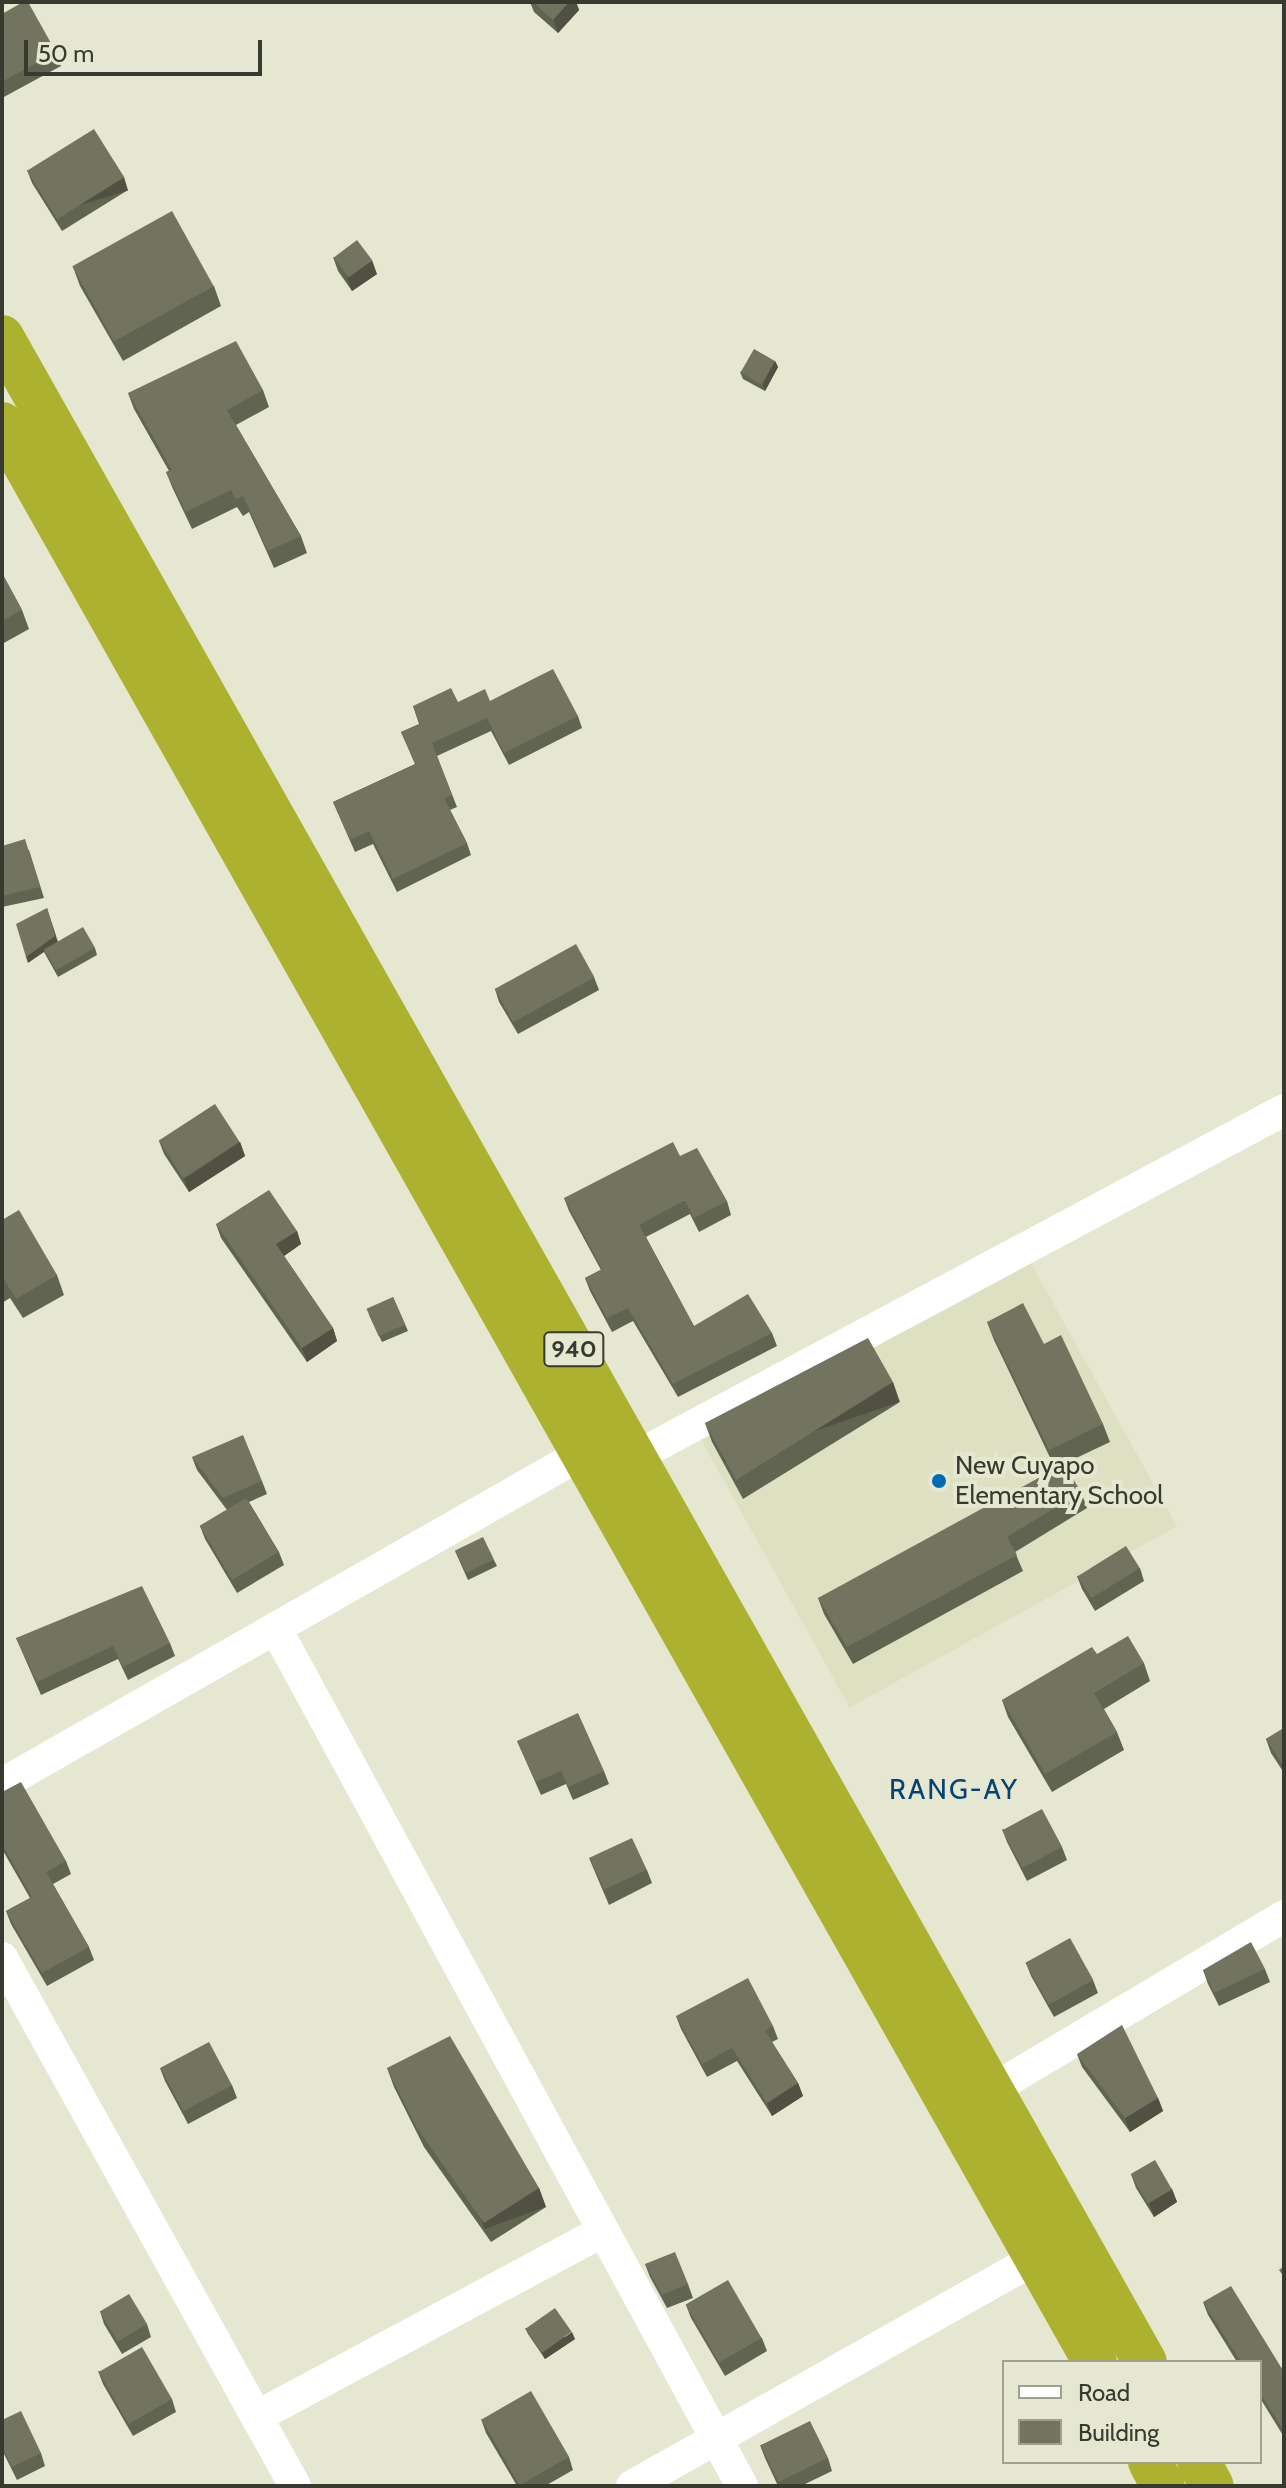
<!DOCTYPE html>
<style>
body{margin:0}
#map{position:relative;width:1286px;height:2488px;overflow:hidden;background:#e5e7d0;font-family:Cabin,sans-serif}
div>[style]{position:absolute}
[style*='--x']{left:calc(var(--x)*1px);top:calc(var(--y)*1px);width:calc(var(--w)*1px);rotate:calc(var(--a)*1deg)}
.built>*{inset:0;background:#dde0c1;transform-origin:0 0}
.minor>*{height:32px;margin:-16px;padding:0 16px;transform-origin:16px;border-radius:16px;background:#fff}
.highway>*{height:44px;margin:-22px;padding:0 22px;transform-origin:22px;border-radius:22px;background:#acb230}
.wall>*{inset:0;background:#626452}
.shaded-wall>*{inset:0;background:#505142;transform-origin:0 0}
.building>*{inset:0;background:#72745f;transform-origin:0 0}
.dots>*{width:22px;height:22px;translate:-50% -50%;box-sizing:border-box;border:4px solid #e5e7d0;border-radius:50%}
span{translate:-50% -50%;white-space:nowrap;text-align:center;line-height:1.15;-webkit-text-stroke:8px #e5e7d0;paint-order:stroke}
.shield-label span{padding:2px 6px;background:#e5e7d0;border:2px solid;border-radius:6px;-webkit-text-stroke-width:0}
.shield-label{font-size:24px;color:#38392f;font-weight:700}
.poi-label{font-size:26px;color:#38392f}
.left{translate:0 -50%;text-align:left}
.neighbourhood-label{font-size:28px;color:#064373;letter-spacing:2px}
.frame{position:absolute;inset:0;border:4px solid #38392f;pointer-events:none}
.legend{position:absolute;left:1002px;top:2360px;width:260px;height:104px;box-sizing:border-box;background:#e5e7d0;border:2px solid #a0a190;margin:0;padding:10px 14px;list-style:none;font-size:24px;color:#38392f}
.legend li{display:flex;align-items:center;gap:16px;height:40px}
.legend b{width:40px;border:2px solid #a0a190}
.scale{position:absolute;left:24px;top:40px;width:238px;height:36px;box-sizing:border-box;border:4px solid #38392f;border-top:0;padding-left:10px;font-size:24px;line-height:28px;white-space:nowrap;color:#38392f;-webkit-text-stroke:6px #e5e7d0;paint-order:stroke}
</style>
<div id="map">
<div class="built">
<i style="left:1027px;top:1256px;width:309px;height:374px;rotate:61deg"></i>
</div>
<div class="minor">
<i style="--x:635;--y:1457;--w:736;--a:-28.13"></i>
<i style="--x:276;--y:1629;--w:976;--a:61.46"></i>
<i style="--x:2;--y:1784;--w:669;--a:-29.67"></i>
<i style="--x:2;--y:1958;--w:604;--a:60.97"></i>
<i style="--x:993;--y:2089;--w:339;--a:-30.7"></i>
<i style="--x:260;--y:2415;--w:388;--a:-28.2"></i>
<i style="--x:632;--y:2486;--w:466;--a:-29.4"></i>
</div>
<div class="highway">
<i style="--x:2;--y:337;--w:2325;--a:60.56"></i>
<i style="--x:2;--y:424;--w:2225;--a:60.58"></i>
<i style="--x:1150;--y:2462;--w:27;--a:62"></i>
<i style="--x:1199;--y:2462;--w:27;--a:62"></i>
</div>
<div class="wall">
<i style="clip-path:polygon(530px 2px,576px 2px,579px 10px,558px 33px,534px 12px)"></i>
<i style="clip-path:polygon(2px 14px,56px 52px,61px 66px,2px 98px)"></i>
<i style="clip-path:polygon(27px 170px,128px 190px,62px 231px,32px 183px)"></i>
<i style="clip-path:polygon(333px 257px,377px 274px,352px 291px,338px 271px)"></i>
<i style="clip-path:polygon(73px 267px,214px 286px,221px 306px,123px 361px,80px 286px)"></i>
<i style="clip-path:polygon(775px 361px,778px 367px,765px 391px,743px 379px,740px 372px)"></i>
<i style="clip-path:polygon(263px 390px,269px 407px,236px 425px,301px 536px,307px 553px,274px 568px,249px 512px,243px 516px,237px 507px,192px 529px,173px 489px,166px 472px,169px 471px,134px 409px,128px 393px)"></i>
<i style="clip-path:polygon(2px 573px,22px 610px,29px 629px,2px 644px)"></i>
<i style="clip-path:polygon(490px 701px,578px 716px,582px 728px,509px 765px,491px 731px,437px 756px,457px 807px,450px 810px,467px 843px,471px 855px,397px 892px,373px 844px,355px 852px,333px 802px,415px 764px,401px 732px,419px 724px,413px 706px,458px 702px)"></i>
<i style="clip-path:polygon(2px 846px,29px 850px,44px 898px,2px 907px)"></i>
<i style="clip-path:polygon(57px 942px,95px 948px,97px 955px,58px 977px,44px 952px,28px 963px)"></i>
<i style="clip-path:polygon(594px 977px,599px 990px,518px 1034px,499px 1002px,495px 989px)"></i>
<i style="clip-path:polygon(159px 1141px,240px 1142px,245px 1156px,189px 1192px,164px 1154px)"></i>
<i style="clip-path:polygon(564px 1198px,727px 1201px,731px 1215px,699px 1232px,690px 1214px,646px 1237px,694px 1326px,772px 1333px,777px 1346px,678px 1397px,633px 1321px,612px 1332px,590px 1291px,585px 1278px,601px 1270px,569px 1211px)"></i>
<i style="clip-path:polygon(2px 1220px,57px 1275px,64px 1295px,23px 1318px,10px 1298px,2px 1303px)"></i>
<i style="clip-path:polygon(216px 1224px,297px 1231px,301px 1244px,284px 1256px,333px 1328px,337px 1341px,307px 1362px,221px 1238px)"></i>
<i style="clip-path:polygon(393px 1297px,408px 1331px,382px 1342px,369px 1315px)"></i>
<i style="clip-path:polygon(987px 1322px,1044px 1344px,1103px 1424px,1110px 1442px,1055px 1468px,994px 1340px)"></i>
<i style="clip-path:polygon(900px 1402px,743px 1499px,712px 1442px,705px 1423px)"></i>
<i style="clip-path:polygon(192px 1457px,262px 1481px,267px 1494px,249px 1502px,279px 1552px,284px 1565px,237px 1593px,205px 1539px,200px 1526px,227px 1510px,197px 1470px)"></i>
<i style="clip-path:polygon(1081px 1492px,1087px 1508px,1015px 1552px,1023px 1571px,853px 1664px,824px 1614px,818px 1598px)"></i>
<i style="clip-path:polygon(455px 1551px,494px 1560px,497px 1566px,468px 1580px)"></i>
<i style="clip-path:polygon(1140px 1568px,1144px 1581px,1095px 1611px,1082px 1589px,1077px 1576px)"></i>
<i style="clip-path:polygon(16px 1638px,170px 1643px,175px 1656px,128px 1680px,118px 1659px,41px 1695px)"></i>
<i style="clip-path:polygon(1097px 1654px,1144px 1663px,1150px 1681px,1104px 1709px,1117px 1732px,1124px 1750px,1052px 1792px,1008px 1717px,1002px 1700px)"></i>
<i style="clip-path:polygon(1284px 1728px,1284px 1773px,1271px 1753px,1266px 1739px)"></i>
<i style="clip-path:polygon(517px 1741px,604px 1771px,609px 1784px,573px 1800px,566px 1784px,541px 1795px)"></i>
<i style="clip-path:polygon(2px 1792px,66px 1861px,71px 1874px,53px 1884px,89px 1947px,94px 1960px,47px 1986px,11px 1924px,6px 1911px,30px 1898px,2px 1849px)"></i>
<i style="clip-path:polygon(1002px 1829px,1062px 1847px,1067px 1860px,1027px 1881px,1007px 1842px)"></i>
<i style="clip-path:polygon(589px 1858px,647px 1870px,652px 1883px,609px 1905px)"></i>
<i style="clip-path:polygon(1026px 1963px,1093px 1980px,1098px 1993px,1054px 2017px,1031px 1976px)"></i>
<i style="clip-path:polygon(1265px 1969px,1270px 1982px,1219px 2006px,1208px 1984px,1203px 1970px)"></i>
<i style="clip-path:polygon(676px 2016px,773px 2026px,778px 2039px,772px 2042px,798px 2083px,803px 2096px,772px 2116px,737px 2061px,707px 2077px,681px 2029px)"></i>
<i style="clip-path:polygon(1077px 2054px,1158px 2098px,1163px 2111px,1130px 2132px,1082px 2067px)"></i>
<i style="clip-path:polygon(160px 2068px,232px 2085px,237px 2098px,188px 2124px,165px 2081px)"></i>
<i style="clip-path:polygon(387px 2068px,539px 2188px,546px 2207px,491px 2242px,424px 2147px,394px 2087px)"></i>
<i style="clip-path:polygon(1131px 2174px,1172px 2189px,1177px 2202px,1154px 2217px,1136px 2188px)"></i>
<i style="clip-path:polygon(645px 2264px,688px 2284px,693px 2298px,667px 2308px,650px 2277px)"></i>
<i style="clip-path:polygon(1203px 2302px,1284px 2372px,1284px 2437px,1260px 2398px,1260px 2362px,1237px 2362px,1208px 2315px)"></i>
<i style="clip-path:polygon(686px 2305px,762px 2338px,767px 2351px,725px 2376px,691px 2318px)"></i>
<i style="clip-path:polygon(100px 2311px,147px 2324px,151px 2337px,122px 2354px,104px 2324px)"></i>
<i style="clip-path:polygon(525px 2328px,575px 2339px,545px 2359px,528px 2334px)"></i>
<i style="clip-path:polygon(98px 2371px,172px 2399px,176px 2412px,133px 2436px,103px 2384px)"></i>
<i style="clip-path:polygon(481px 2419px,569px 2457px,573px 2470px,545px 2486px,517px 2486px,486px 2433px)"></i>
<i style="clip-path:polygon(2px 2420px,41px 2453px,45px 2466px,17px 2480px,2px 2450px)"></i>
<i style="clip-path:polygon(760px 2445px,828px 2458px,832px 2471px,801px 2486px,778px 2486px,765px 2458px)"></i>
</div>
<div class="shaded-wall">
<i style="clip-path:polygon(569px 2px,576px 2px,579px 10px,558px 33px,553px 20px)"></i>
<i style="left:124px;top:177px;width:14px;height:78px;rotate:73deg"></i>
<i style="clip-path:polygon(372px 260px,377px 274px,352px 291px,347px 278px)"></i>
<i style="clip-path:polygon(775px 361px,778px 367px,765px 391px,763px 384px)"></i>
<i style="clip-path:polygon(47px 908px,58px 942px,28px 963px,26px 957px)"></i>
<i style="clip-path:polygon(240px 1142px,245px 1156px,189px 1192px,184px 1179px)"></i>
<i style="clip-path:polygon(297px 1231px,301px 1244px,281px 1258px,276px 1244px)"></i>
<i style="clip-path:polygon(333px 1328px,337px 1341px,307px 1362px,302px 1348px)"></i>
<i style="left:893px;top:1382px;width:21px;height:185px;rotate:71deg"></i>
<i style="clip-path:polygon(798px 2083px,803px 2096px,772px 2116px,767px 2103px)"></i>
<i style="clip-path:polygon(1158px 2098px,1163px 2111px,1130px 2132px,1125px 2118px)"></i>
<i style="left:539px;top:2188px;width:20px;height:65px;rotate:70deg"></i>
<i style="clip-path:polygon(1172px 2189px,1177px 2202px,1154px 2217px,1149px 2203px)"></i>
<i style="clip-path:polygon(572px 2332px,575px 2339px,545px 2359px,542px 2353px)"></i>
</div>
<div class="building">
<i style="clip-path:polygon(23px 2px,28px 2px,56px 52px,2px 82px,2px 14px)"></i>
<i style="clip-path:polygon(533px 2px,569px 2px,553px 20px)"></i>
<i style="left:94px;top:129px;width:57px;height:79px;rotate:58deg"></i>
<i style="left:172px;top:211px;width:86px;height:114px;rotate:61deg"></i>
<i style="left:357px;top:240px;width:25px;height:29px;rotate:53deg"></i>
<i style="clip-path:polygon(236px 341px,263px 390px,227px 410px,301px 536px,268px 551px,243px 496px,236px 499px,231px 490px,186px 512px,166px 472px,172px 470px,128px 393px)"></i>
<i style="left:754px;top:349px;width:24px;height:27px;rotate:30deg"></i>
<i style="clip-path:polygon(2px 573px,22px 610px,2px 621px)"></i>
<i style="clip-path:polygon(553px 669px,578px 716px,504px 753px,487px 718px,432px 743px,452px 795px,444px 798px,467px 843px,393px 879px,369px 831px,350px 840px,333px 802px,416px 764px,401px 732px,420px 724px,413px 706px,451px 688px,458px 702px,485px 689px,490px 701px)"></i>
<i style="clip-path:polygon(25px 839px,40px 887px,2px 896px,2px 846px)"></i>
<i style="clip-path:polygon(47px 908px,55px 936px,26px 957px,16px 924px)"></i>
<i style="left:83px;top:927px;width:24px;height:45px;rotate:60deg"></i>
<i style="left:576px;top:944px;width:38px;height:93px;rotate:61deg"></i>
<i style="left:215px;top:1104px;width:45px;height:67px;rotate:57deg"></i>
<i style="clip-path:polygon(673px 1142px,680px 1156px,697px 1148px,727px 1201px,694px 1218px,685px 1200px,639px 1225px,694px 1326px,748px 1294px,772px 1333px,673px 1384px,628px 1308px,607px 1318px,585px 1278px,602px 1269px,564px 1198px)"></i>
<i style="clip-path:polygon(269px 1190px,297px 1231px,276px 1244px,333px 1328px,302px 1348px,216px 1224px)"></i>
<i style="clip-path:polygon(19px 1210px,57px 1275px,16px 1299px,3px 1278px,2px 1279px,2px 1220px)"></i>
<i style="left:393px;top:1297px;width:30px;height:29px;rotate:66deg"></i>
<i style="clip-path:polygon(1023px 1303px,1044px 1344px,1061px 1335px,1103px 1424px,1049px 1450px,987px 1322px)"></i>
<i style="clip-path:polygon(868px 1338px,893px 1382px,736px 1480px,705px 1423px)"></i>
<i style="clip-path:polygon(243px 1435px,262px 1481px,223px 1498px,192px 1457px)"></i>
<i style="clip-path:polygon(1064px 1464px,1081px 1492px,1007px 1537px,1017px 1555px,847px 1647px,818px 1598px)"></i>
<i style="left:246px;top:1498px;width:63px;height:54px;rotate:59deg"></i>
<i style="left:483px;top:1537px;width:25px;height:31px;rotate:64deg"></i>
<i style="left:1126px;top:1546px;width:26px;height:57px;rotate:58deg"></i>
<i style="clip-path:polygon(142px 1586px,170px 1643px,123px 1667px,113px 1646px,37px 1682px,16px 1638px)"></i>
<i style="clip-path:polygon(1128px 1636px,1144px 1663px,1094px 1693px,1117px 1732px,1045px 1774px,1002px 1700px,1092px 1647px,1097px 1654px)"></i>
<i style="clip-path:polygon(578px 1713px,604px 1771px,568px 1787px,561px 1771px,536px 1782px,517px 1741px)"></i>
<i style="clip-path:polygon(1284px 1728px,1284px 1767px,1266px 1739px)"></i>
<i style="clip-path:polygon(21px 1782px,66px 1861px,46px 1872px,89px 1947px,42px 1973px,6px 1911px,32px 1897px,2px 1844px,2px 1792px)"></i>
<i style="left:1042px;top:1809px;width:43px;height:45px;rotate:62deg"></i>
<i style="left:632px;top:1838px;width:35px;height:47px;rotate:65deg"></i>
<i style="left:1070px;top:1938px;width:48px;height:51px;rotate:61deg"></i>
<i style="clip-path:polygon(1251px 1942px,1265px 1969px,1214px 1993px,1203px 1970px)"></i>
<i style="clip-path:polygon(748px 1978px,773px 2026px,765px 2031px,798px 2083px,767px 2103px,732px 2048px,702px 2064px,676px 2016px)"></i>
<i style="clip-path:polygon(1122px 2025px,1158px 2098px,1125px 2118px,1077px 2054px)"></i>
<i style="clip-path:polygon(450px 2036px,539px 2188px,484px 2223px,417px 2128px,387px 2068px)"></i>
<i style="left:209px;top:2042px;width:49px;height:55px;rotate:62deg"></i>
<i style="left:1155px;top:2160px;width:34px;height:28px;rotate:60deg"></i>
<i style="clip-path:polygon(675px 2252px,688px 2284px,662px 2295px,645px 2264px)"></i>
<i style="clip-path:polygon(1284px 2266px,1284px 2277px,1279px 2270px)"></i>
<i style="left:728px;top:2280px;width:67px;height:49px;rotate:60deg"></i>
<i style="clip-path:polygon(1231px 2286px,1284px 2372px,1284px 2431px,1260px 2393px,1260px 2362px,1241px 2362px,1203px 2302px)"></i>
<i style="left:129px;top:2294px;width:35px;height:34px;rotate:59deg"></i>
<i style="left:555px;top:2308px;width:29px;height:36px;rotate:55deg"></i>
<i style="left:142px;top:2347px;width:60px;height:50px;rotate:60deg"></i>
<i style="left:531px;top:2391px;width:76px;height:57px;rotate:60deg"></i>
<i style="clip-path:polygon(21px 2411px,41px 2453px,12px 2467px,2px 2447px,2px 2420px)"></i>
<i style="left:810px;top:2421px;width:41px;height:55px;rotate:64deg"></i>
</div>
<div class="dots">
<i style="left:939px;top:1481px;background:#006bb7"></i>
</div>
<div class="shield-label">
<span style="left:574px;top:1349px">940</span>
</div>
<div class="poi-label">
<span class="left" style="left:955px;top:1481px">New Cuyapo<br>Elementary School</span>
</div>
<div class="neighbourhood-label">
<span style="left:954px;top:1789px">RANG-AY</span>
</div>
<div class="frame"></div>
<ul class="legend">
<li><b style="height:10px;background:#fff"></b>Road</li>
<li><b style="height:22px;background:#72745f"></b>Building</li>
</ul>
<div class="scale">50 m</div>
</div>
